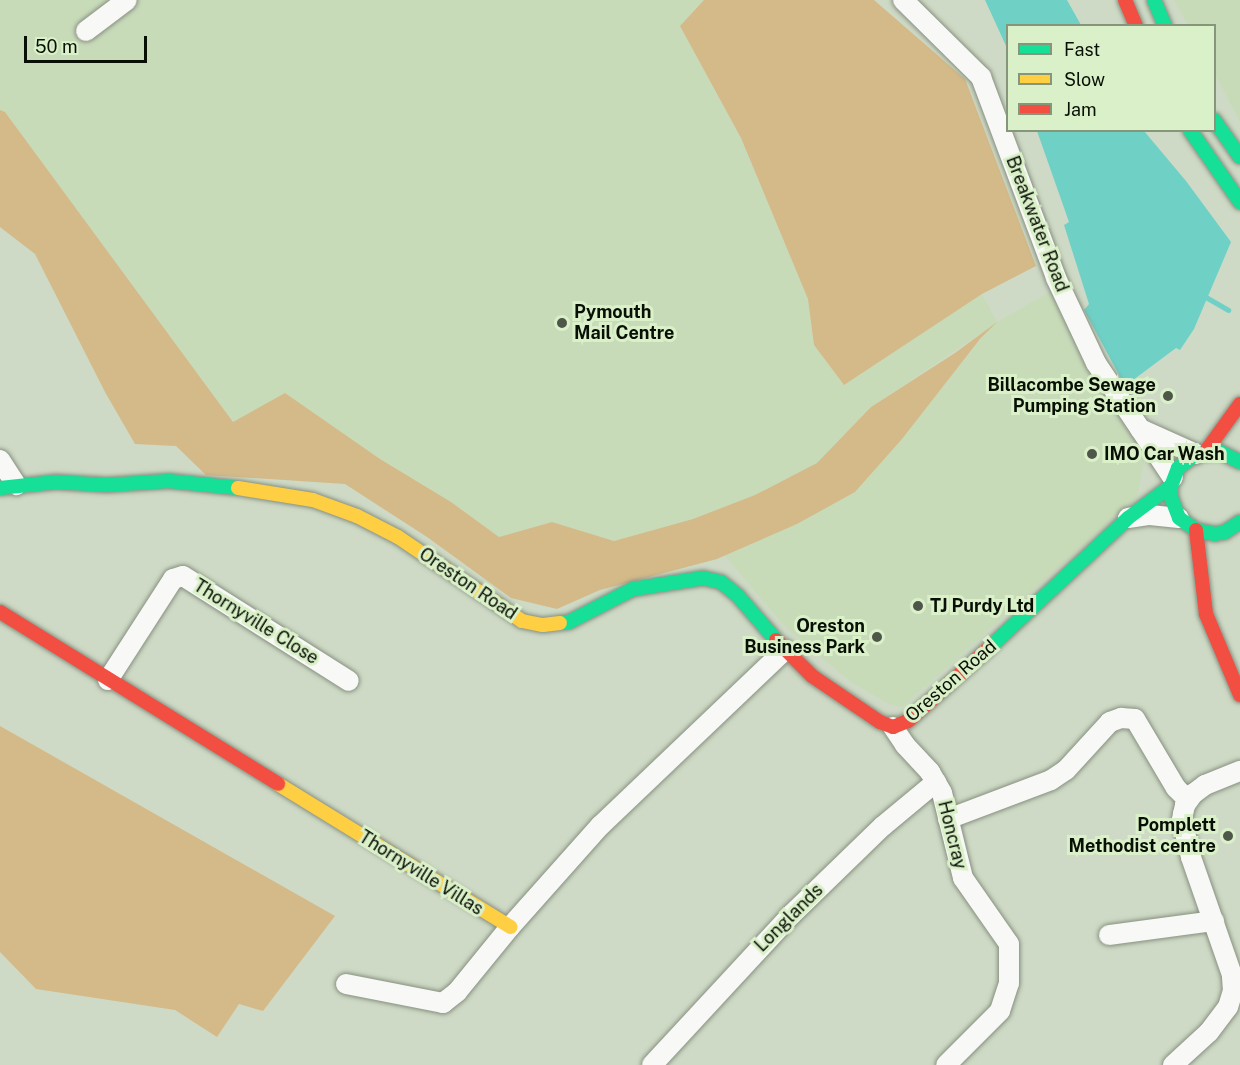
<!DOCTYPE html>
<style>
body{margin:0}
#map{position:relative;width:1240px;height:1065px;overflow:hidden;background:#cedac5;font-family:"Public Sans",sans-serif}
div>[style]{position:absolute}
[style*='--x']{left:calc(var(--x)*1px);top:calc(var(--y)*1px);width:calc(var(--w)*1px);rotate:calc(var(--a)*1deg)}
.built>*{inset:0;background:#c8dbb9}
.green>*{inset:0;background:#d4ba88}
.water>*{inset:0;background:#6fd0c6}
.stream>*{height:5px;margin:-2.5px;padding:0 2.5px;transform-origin:2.5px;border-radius:2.5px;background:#6fd0c6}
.roads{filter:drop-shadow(0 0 2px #889081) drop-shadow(0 0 2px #889081)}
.street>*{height:20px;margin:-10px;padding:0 10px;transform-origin:10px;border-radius:10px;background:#f8f9f6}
.fast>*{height:14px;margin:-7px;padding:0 7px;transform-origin:7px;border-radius:7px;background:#16e098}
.slow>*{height:14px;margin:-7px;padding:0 7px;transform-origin:7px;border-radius:7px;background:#ffcf43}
.jam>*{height:14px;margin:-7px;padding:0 7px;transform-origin:7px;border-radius:7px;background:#f24e42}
.dots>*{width:16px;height:16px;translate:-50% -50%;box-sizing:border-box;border:3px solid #daf0c9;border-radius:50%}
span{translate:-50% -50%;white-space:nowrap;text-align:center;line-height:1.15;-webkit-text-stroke:6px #daf0c9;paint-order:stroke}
.street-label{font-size:18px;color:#080f04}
.poi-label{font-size:18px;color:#080f04;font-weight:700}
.left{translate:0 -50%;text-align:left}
.right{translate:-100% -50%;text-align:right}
.legend{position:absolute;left:1006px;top:24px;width:210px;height:108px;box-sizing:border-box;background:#daf0c9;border:2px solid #86967a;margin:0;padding:8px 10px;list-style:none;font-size:18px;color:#080f04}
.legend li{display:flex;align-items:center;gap:12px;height:30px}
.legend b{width:30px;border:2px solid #86967a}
.scale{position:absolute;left:24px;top:36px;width:123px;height:27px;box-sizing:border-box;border:3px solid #080f04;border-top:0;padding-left:8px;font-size:18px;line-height:21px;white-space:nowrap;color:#080f04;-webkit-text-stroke:4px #daf0c9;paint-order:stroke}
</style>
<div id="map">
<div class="built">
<i style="clip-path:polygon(0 0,704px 0,680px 26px,741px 138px,808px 299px,814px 345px,844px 385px,982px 294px,997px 322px,1051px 291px,1145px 457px,1137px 498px,902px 707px,889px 704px,851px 682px,787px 629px,725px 556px,797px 524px,855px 492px,992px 326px,871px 407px,817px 463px,755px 495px,693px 519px,614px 541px,552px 522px,499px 537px,451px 502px,380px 459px,234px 423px,5px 112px,0 110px)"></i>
<i style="clip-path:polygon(1174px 0,1240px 0,1240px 122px,1215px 74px,1214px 26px,1188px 25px)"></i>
</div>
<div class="green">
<i style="clip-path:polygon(704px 0,874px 0,965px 79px,1036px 266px,982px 294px,844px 385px,814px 345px,808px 299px,741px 138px,680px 26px)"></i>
<i style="clip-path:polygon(0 110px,5px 112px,233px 422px,285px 393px,380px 459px,451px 502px,499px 537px,552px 522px,614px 541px,693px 519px,755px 495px,817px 463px,871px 407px,955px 353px,997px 322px,980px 339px,902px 439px,855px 492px,797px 524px,717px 559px,600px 590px,557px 609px,511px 598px,427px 537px,345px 484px,206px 475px,176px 446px,135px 444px,105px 392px,35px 254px,0 227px)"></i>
<i style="clip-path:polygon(0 726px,335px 916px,263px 1011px,239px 1004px,217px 1037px,175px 1010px,36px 989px,0 952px)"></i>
</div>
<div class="water">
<i style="clip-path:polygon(985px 0,1067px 0,1081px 25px,1008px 26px,1007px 48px)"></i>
<i style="clip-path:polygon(1037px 131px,1144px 131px,1186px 181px,1231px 242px,1194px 329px,1180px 350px,1176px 348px,1125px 386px,1084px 310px,1089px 304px,1064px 225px,1069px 222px)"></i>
</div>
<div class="stream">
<i style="--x:1204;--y:296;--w:28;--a:30"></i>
</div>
<div class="roads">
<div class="street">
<i style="--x:903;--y:0;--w:110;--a:44.6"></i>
<i style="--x:981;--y:77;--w:215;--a:69.5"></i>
<i style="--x:1056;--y:278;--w:94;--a:64.8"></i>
<i style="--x:1096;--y:363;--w:138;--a:56.2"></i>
<i style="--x:86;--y:31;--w:51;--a:-37.1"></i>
<i style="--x:1140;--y:429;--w:61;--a:24.1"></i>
<i style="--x:0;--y:460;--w:30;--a:57"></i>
<i style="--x:1128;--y:518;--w:22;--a:-8"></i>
<i style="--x:1150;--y:515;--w:29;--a:6"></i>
<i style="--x:108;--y:680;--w:120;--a:-57.2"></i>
<i style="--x:173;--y:579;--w:10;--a:-17"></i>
<i style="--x:183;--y:576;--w:196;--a:32.3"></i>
<i style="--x:893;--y:727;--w:22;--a:56"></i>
<i style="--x:905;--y:745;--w:37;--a:47"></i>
<i style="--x:930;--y:772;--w:24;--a:60"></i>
<i style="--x:942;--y:793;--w:88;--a:76.1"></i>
<i style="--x:963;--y:878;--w:80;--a:55.1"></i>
<i style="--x:1009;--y:944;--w:39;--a:90"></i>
<i style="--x:1009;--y:983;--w:29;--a:108"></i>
<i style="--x:1000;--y:1011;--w:76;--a:135"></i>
<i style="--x:948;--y:819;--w:110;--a:-20.7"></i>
<i style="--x:1051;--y:780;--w:18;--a:-34"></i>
<i style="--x:1066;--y:770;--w:65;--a:-47.5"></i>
<i style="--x:1110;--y:722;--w:12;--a:-20"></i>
<i style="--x:1121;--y:718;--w:14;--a:4"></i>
<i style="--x:1135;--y:719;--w:80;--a:59.3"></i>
<i style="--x:1176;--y:788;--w:17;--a:45"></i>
<i style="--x:1109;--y:935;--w:106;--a:-7.6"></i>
<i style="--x:346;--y:984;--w:99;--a:11.1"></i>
<i style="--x:443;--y:1003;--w:18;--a:-38"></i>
<i style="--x:457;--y:992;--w:84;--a:-50.8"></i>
<i style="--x:510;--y:927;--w:137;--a:-48.3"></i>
<i style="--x:601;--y:825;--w:254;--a:-43.6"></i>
<i style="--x:652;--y:1065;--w:205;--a:-47.2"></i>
<i style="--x:791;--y:915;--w:128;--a:-44.1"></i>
<i style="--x:883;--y:826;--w:69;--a:-39.7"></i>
<i style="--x:1173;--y:1065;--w:49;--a:-42.5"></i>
<i style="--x:1209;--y:1032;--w:31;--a:-53"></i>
<i style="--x:1228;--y:1007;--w:17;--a:-73"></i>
<i style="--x:1233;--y:991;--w:16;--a:-94"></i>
<i style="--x:1232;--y:975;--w:125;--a:-109.2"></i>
<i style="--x:1191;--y:857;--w:38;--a:-104"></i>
<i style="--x:1182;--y:820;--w:6;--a:-81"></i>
<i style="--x:1183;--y:814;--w:9;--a:-77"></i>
<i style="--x:1185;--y:805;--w:14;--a:-54"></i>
<i style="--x:1193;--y:794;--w:15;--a:-37"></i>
<i style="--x:1205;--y:785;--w:38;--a:-22"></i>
</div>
<div class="fast">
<i style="--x:1154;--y:0;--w:28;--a:67"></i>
<i style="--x:1214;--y:120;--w:45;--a:54.9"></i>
<i style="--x:1190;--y:130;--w:88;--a:55.2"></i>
<i style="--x:1240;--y:462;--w:22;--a:-153"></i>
<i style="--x:1220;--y:452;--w:24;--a:175"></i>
<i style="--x:1196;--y:454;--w:23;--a:142"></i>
<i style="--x:1178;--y:468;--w:19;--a:111"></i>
<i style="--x:1171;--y:486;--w:11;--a:90"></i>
<i style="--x:1171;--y:497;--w:22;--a:69"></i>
<i style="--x:1179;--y:518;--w:21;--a:35"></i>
<i style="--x:1196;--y:530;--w:19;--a:12"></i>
<i style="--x:1215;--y:534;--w:10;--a:-11"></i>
<i style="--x:1225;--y:532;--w:18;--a:-34"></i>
<i style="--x:0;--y:488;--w:56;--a:-6.1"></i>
<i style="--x:56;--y:482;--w:51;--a:3.4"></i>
<i style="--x:107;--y:485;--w:62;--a:-3.7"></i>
<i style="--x:169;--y:481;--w:69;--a:5.8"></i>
<i style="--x:560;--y:623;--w:9;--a:-6"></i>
<i style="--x:569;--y:622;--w:72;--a:-27.3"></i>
<i style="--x:633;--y:589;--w:71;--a:-8.9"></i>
<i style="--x:703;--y:578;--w:18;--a:13"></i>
<i style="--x:721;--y:582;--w:22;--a:39"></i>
<i style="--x:738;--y:596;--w:58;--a:49.2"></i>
<i style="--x:988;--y:649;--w:192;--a:-43.1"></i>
<i style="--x:1128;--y:518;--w:54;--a:-36.7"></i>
</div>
<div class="slow">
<i style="--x:238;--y:488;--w:76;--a:9.1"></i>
<i style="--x:313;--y:500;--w:47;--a:20"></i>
<i style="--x:357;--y:516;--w:46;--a:27.1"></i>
<i style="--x:398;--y:537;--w:150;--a:34.1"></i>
<i style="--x:522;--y:621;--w:21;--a:11"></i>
<i style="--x:543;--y:625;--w:17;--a:-7"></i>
<i style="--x:278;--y:784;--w:273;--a:31.6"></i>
</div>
<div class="jam">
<i style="--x:1125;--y:0;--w:28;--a:67"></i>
<i style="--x:1206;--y:451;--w:58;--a:-54.1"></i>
<i style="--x:1196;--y:530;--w:85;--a:83.2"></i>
<i style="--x:1206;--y:614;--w:88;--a:67.2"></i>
<i style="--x:0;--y:612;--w:327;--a:31.7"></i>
<i style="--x:776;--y:640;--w:51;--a:45"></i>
<i style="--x:812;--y:676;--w:82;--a:34.1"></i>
<i style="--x:880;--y:722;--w:14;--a:21"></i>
<i style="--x:893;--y:727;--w:16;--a:-22"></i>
<i style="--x:908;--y:721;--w:108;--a:-42"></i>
</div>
</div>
<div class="dots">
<i style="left:562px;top:323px;background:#4d5648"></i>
<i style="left:1168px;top:396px;background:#4d5648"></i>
<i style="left:1092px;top:454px;background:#4d5648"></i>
<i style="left:918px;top:606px;background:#4d5648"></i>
<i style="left:877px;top:637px;background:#4d5648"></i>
<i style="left:1228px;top:836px;background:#4d5648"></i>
</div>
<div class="street-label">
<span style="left:1037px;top:224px;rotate:69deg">Breakwater Road</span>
<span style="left:468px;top:584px;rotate:34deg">Oreston Road</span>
<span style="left:256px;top:622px;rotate:32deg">Thornyville Close</span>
<span style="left:951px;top:681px;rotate:-41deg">Oreston Road</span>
<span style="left:952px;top:835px;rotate:76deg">Honcray</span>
<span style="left:421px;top:873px;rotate:32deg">Thornyville Villas</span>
<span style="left:789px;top:918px;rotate:-45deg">Longlands</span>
</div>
<div class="poi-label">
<span class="left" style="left:574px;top:323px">Pymouth<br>Mail Centre</span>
<span class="right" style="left:1156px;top:396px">Billacombe Sewage<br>Pumping Station</span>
<span class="left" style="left:1104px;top:454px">IMO Car Wash</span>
<span class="left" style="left:930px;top:606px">TJ Purdy Ltd</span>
<span class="right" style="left:865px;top:637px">Oreston<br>Business Park</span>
<span class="right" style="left:1216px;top:836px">Pomplett<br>Methodist centre</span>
</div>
<ul class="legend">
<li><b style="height:8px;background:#16e098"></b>Fast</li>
<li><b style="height:8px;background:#ffcf43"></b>Slow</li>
<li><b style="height:8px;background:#f24e42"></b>Jam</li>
</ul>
<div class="scale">50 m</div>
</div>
